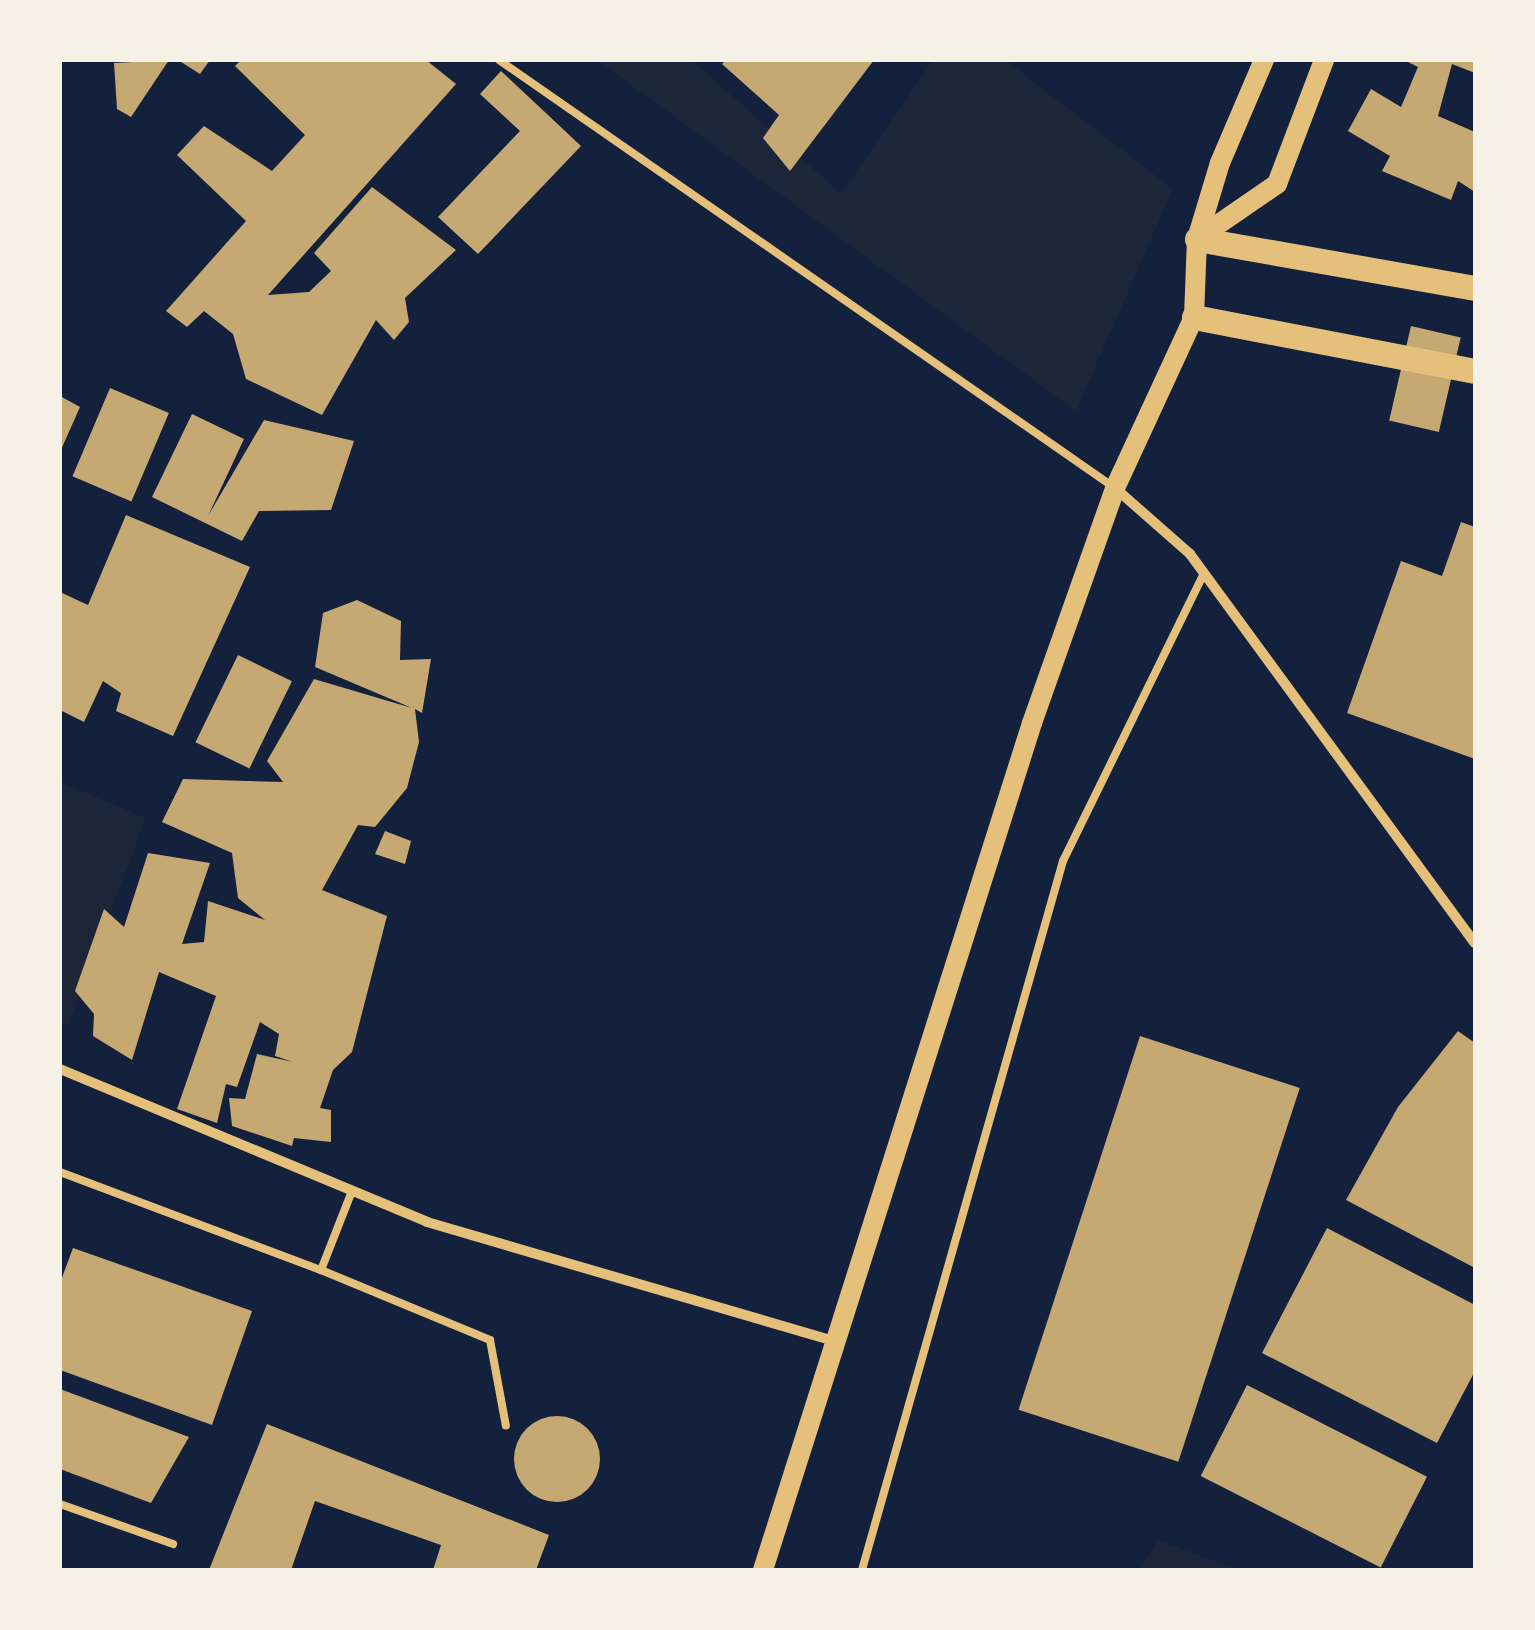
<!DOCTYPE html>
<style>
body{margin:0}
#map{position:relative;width:1535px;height:1630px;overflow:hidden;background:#14213d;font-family:Literata,serif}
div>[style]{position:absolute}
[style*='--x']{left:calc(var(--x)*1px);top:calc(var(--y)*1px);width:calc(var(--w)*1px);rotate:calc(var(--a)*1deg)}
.green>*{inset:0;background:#1d2539}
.building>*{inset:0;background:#c6a872;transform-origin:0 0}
.round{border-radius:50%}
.service>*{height:8px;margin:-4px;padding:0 4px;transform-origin:4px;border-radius:4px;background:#e5c07b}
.minor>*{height:10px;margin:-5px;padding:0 5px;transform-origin:5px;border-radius:5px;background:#e5c07b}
.secondary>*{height:20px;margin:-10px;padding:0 10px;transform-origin:10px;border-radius:10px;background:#e5c07b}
.primary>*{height:25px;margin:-12.5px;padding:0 12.5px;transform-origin:12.5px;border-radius:12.5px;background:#e5c07b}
span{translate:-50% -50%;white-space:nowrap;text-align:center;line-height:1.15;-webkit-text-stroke:8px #f6f1e7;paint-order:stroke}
.frame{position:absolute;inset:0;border:62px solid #f6f1e7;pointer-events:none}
</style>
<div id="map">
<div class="green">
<i style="clip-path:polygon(597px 60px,692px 60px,841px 194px,933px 60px,1005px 60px,1173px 189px,1076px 411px)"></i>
<i style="clip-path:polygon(60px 782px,146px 818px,68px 1026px,60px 1021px)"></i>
<i style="clip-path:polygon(1158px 1540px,1239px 1570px,1140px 1570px)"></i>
</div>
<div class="building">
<i style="clip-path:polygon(169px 60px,131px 117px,117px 109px,114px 63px)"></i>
<i style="clip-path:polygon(178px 60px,210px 60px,200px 74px)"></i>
<i style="clip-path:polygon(241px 60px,426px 60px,456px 84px,268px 295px,309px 292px,331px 271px,314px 253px,372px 187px,456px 250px,405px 298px,409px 322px,394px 340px,376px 320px,322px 415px,246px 379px,233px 334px,204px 311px,187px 327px,166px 311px,246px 221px,177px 155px,204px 126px,272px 171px,305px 135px,235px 66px)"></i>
<i style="clip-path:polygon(726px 60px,874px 60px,790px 171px,763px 138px,779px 115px,722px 64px)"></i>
<i style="clip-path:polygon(1404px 60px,1475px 60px,1475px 73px,1452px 64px,1438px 116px,1475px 132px,1475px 192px,1458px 181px,1451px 200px,1382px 171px,1390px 156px,1348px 131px,1371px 89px,1401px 107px,1418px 67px)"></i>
<i style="clip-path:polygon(501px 71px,581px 146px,478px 254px,438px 217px,520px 131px,480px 94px)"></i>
<i style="left:1411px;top:326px;width:51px;height:97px;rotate:13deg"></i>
<i style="left:110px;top:388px;width:64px;height:96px;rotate:23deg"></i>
<i style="clip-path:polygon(60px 396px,80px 407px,60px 452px)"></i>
<i style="clip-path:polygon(192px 414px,244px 439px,208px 516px,264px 420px,354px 441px,331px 510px,259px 511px,242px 541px,152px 497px)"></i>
<i style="clip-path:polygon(126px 515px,250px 567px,173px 736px,116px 711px,121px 693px,103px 681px,84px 722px,60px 710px,60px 592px,88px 605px)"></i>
<i style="clip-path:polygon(1461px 522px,1475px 527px,1475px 759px,1347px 713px,1401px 561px,1442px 576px)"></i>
<i style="clip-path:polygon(357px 600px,401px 621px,400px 660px,431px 659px,422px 713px,415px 709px,419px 742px,407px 788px,375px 827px,358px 825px,322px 890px,387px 916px,352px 1052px,333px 1070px,320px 1108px,331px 1110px,331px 1142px,294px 1138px,292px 1146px,232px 1126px,229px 1098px,245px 1099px,257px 1054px,293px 1062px,275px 1056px,279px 1034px,260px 1022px,237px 1087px,226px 1084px,217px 1123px,177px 1109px,216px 996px,159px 972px,132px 1060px,93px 1036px,94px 1014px,75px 991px,104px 909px,124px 927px,148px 853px,210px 863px,182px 944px,204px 942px,208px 901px,265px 920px,238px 898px,232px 853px,162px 822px,183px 779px,283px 782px,267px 761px,314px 679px,412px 708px,315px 667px,323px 613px)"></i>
<i style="left:238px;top:655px;width:60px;height:97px;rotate:26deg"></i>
<i style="clip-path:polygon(385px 831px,411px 841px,405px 864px,375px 854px)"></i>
<i style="clip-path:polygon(1458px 1031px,1475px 1043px,1475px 1268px,1346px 1200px,1398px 1107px)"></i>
<i style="left:1140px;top:1036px;width:168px;height:393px;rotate:18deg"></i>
<i style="clip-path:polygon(1327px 1228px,1475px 1305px,1475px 1371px,1437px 1443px,1262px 1353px)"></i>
<i style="clip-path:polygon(73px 1248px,252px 1311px,212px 1425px,60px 1370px,60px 1283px)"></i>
<i style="left:1247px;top:1385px;width:202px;height:102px;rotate:27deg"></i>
<i style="clip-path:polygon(60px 1389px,189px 1437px,151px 1503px,60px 1469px)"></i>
<i class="round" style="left:514px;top:1416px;width:86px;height:86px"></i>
<i style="clip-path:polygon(267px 1424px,549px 1535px,536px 1570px,433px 1570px,441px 1545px,315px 1501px,291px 1570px,209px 1570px)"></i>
</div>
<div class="service">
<i style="--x:499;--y:60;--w:750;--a:34.79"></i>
<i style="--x:60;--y:1172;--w:279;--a:20.6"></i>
<i style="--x:352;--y:1191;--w:85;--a:111.4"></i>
<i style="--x:321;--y:1270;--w:183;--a:22.5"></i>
<i style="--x:490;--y:1340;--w:87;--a:79.5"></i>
<i style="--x:60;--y:1504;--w:120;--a:19.5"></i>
<i style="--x:862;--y:1570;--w:737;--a:-74.17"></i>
<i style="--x:1063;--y:861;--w:321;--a:-63.9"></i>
</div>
<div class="minor">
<i style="--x:1115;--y:488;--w:100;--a:41.3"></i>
<i style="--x:1190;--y:554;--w:482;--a:53.8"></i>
<i style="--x:60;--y:1069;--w:398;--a:22.6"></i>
<i style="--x:427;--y:1222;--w:424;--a:16.3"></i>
</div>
<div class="secondary">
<i style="--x:1197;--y:239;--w:97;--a:-34.5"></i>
<i style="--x:1277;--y:184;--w:133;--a:-69.2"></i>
<i style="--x:763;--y:1570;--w:889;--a:-72.38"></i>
<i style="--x:1032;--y:723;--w:249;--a:-70.5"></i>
<i style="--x:1115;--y:488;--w:188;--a:-65.2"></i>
<i style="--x:1194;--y:317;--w:78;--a:-87.8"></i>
<i style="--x:1197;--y:239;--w:79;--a:-73.2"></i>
<i style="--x:1220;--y:163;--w:112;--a:-66.9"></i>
</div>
<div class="primary">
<i style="--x:1197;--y:239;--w:282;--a:10"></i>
<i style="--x:1194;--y:317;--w:286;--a:10.9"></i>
</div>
<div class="frame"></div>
</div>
